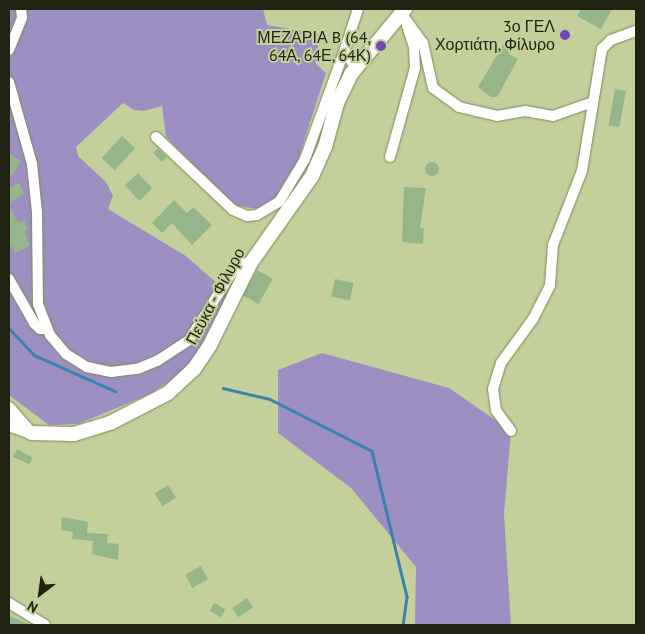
<!DOCTYPE html>
<meta charset="utf-8">
<style>
body{margin:0}
#map{position:relative;width:645px;height:634px;overflow:hidden;background:#c4d09b;font-family:"PT Sans",sans-serif}
div>[style]{position:absolute}
[style*='--x']{left:calc(var(--x)*1px);top:calc(var(--y)*1px);width:calc(var(--w)*1px);rotate:calc(var(--a)*1deg)}
.green>*{inset:0;background:#9e8fc2}
.stream>*{height:2.5px;margin:-1.25px;padding:0 1.25px;transform-origin:1.25px;border-radius:1.25px;background:#3a83af}
.building>*{inset:0;background:#95b58a;transform-origin:0 0}
.round{border-radius:50%}
.roads{filter:drop-shadow(0 0 1px #7f8958) drop-shadow(0 0 1px #7f8958)}
.minor>*{height:10px;margin:-5px;padding:0 5px;transform-origin:5px;border-radius:5px;background:#fff}
.tertiary>*{height:12px;margin:-6px;padding:0 6px;transform-origin:6px;border-radius:6px;background:#fff}
.secondary>*{height:14px;margin:-7px;padding:0 7px;transform-origin:7px;border-radius:7px;background:#fff}
.dots>*{width:14px;height:14px;translate:-50% -50%;box-sizing:border-box;border:2px solid #c4d09b;border-radius:50%}
span{translate:-50% -50%;white-space:nowrap;text-align:center;line-height:1.15;-webkit-text-stroke:4px #c4d09b;paint-order:stroke}
.poi-label{font-size:16px;color:#1f230f}
.right{translate:-100% -50%;text-align:right}
.street-label{font-size:16px;color:#1f230f}
.frame{position:absolute;inset:0;border:10px solid #1f230f;pointer-events:none}
.north{position:absolute;left:15px;top:569px;width:50px;height:50px;-webkit-text-stroke:4px #c4d09b;paint-order:stroke;rotate:210deg;font-size:14px;font-weight:700;line-height:20px;text-align:center;color:#1f230f}
.north::after{content:'';display:block;margin:auto;width:18px;height:22px;background:#1f230f;clip-path:polygon(50% 0,100% 100%,50% 72%,0 100%)}
</style>
<div id="map">
<div class="green">
<i style="clip-path:polygon(9px 9px,263px 9px,267px 25px,319px 34px,316px 64px,326px 73px,297px 163px,274px 201px,257px 209px,233px 205px,166px 137px,162px 106px,144px 111px,134px 110px,123px 103px,76px 147px,78px 156px,106px 182px,113px 196px,108px 209px,186px 256px,228px 293px,197px 354px,177px 376px,150px 394px,78px 424px,49px 425px,9px 395px)"></i>
<i style="clip-path:polygon(322px 353px,449px 388px,511px 431px,504px 514px,511px 625px,415px 625px,416px 567px,351px 488px,278px 433px,278px 370px)"></i>
</div>
<div class="stream">
<i style="--x:9;--y:328;--w:37;--a:47"></i>
<i style="--x:34;--y:355;--w:89;--a:24"></i>
<i style="--x:223;--y:388;--w:48;--a:13.2"></i>
<i style="--x:270;--y:399;--w:114;--a:27"></i>
<i style="--x:372;--y:451;--w:150;--a:76.5"></i>
<i style="--x:407;--y:597;--w:28;--a:98"></i>
</div>
<div class="building">
<i style="clip-path:polygon(581px 9px,612px 9px,601px 29px,577px 16px)"></i>
<i style="clip-path:polygon(507px 38px,515px 42px,508px 54px,518px 59px,497px 97px,491px 97px,478px 87px)"></i>
<i style="left:615px;top:89px;width:11px;height:37px;rotate:10deg"></i>
<i style="left:122px;top:136px;width:18px;height:30px;rotate:43deg"></i>
<i style="clip-path:polygon(158px 149px,167px 157px,162px 162px,153px 153px)"></i>
<i style="clip-path:polygon(9px 153px,21px 162px,9px 179px)"></i>
<i class="round" style="left:425px;top:162px;width:14px;height:14px"></i>
<i style="left:138px;top:173px;width:21px;height:18px;rotate:47deg"></i>
<i style="clip-path:polygon(19px 183px,24px 194px,9px 203px,9px 188px)"></i>
<i style="clip-path:polygon(404px 187px,426px 188px,420px 228px,424px 228px,423px 244px,402px 242px)"></i>
<i style="clip-path:polygon(174px 200px,187px 213px,193px 207px,212px 225px,192px 245px,172px 223px,162px 233px,152px 223px)"></i>
<i style="clip-path:polygon(9px 205px,18px 223px,24px 220px,28px 229px,25px 231px,30px 246px,15px 253px,9px 242px)"></i>
<i style="left:257px;top:270px;width:18px;height:29px;rotate:29deg"></i>
<i style="left:335px;top:279px;width:19px;height:18px;rotate:12deg"></i>
<i style="clip-path:polygon(17px 449px,33px 458px,29px 464px,13px 457px)"></i>
<i style="left:168px;top:485px;width:15px;height:16px;rotate:58deg"></i>
<i style="clip-path:polygon(62px 517px,88px 522px,87px 533px,108px 534px,107px 543px,119px 544px,118px 560px,92px 554px,93px 541px,72px 539px,73px 532px,61px 530px)"></i>
<i style="left:201px;top:566px;width:15px;height:18px;rotate:62deg"></i>
<i style="left:247px;top:598px;width:11px;height:18px;rotate:56deg"></i>
<i style="left:214px;top:603px;width:13px;height:9px;rotate:29deg"></i>
<i style="clip-path:polygon(9px 616px,31px 625px,9px 625px)"></i>
</div>
<div class="roads">
<div class="minor">
<i style="--x:401;--y:13;--w:37;--a:54"></i>
<i style="--x:423;--y:43;--w:46;--a:77.5"></i>
<i style="--x:433;--y:88;--w:32;--a:36"></i>
<i style="--x:459;--y:107;--w:39;--a:13"></i>
<i style="--x:497;--y:116;--w:28;--a:-10"></i>
<i style="--x:525;--y:111;--w:28;--a:10"></i>
<i style="--x:553;--y:116;--w:42;--a:-19.3"></i>
<i style="--x:9;--y:50;--w:35;--a:-68"></i>
<i style="--x:22;--y:17;--w:8;--a:-97"></i>
<i style="--x:356;--y:67;--w:19;--a:-129"></i>
<i style="--x:344;--y:52;--w:45;--a:-72"></i>
<i style="--x:9;--y:82;--w:85;--a:74.3"></i>
<i style="--x:32;--y:164;--w:48;--a:84.1"></i>
<i style="--x:37;--y:212;--w:92;--a:89.4"></i>
<i style="--x:38;--y:304;--w:33;--a:69"></i>
<i style="--x:50;--y:335;--w:25;--a:50"></i>
<i style="--x:66;--y:354;--w:25;--a:32"></i>
<i style="--x:87;--y:367;--w:25;--a:12"></i>
<i style="--x:111;--y:372;--w:26;--a:-7"></i>
<i style="--x:137;--y:369;--w:22;--a:-22"></i>
<i style="--x:157;--y:361;--w:38;--a:-33"></i>
<i style="--x:189;--y:340;--w:82;--a:-57.5"></i>
<i style="--x:233;--y:271;--w:11;--a:-45"></i>
<i style="--x:241;--y:263;--w:9;--a:6"></i>
<i style="--x:156;--y:137;--w:106;--a:43.5"></i>
<i style="--x:233;--y:210;--w:15;--a:23"></i>
<i style="--x:247;--y:216;--w:10;--a:-6"></i>
<i style="--x:257;--y:215;--w:26;--a:-31"></i>
<i style="--x:279;--y:202;--w:50;--a:-58.8"></i>
<i style="--x:305;--y:159;--w:114;--a:-70"></i>
<i style="--x:390;--y:157;--w:92;--a:-74.3"></i>
<i style="--x:415;--y:68;--w:21;--a:-93"></i>
<i style="--x:414;--y:47;--w:23;--a:-108"></i>
<i style="--x:9;--y:279;--w:51;--a:60.4"></i>
<i style="--x:34;--y:323;--w:8;--a:45"></i>
<i style="--x:40;--y:329;--w:7;--a:0"></i>
<i style="--x:511;--y:431;--w:26;--a:-126"></i>
<i style="--x:496;--y:410;--w:21;--a:-98"></i>
<i style="--x:493;--y:389;--w:27;--a:-73"></i>
<i style="--x:501;--y:363;--w:54;--a:-54"></i>
<i style="--x:533;--y:319;--w:38;--a:-63"></i>
<i style="--x:550;--y:285;--w:40;--a:-85.7"></i>
<i style="--x:553;--y:245;--w:79;--a:-68.6"></i>
<i style="--x:582;--y:171;--w:124;--a:-80.7"></i>
<i style="--x:602;--y:49;--w:13;--a:-45"></i>
<i style="--x:611;--y:40;--w:27;--a:-20"></i>
<i style="--x:9;--y:603;--w:42;--a:31.4"></i>
</div>
<div class="tertiary">
<i style="--x:9;--y:408;--w:33;--a:49"></i>
<i style="--x:9;--y:425;--w:23;--a:20"></i>
</div>
<div class="secondary">
<i style="--x:31;--y:433;--w:43;--a:1.3"></i>
<i style="--x:74;--y:434;--w:38;--a:-17"></i>
<i style="--x:110;--y:423;--w:65;--a:-27.3"></i>
<i style="--x:168;--y:393;--w:35;--a:-43"></i>
<i style="--x:194;--y:369;--w:29;--a:-56"></i>
<i style="--x:210;--y:345;--w:90;--a:-63.7"></i>
<i style="--x:250;--y:264;--w:108;--a:-54.8"></i>
<i style="--x:312;--y:176;--w:32;--a:-66"></i>
<i style="--x:325;--y:147;--w:46;--a:-74.7"></i>
<i style="--x:337;--y:103;--w:32;--a:-64"></i>
<i style="--x:351;--y:74;--w:85;--a:-50.3"></i>
</div>
</div>
<div class="dots">
<i style="left:565px;top:35px;background:#7545bd"></i>
<i style="left:381px;top:46px;background:#7545bd"></i>
</div>
<div class="poi-label">
<span class="right" style="left:555px;top:35px">3ο ΓΕΛ<br>Χορτιάτη, Φίλυρο</span>
<span class="right" style="left:371px;top:46px">ΜΕΖΑΡΙΑ B (64,<br>64Α, 64Ε, 64Κ)</span>
</div>
<div class="street-label">
<span style="left:215px;top:296px;rotate:-62deg">Πεύκα - Φίλυρο</span>
</div>
<div class="frame"></div>
<div class="north">N</div>
</div>
